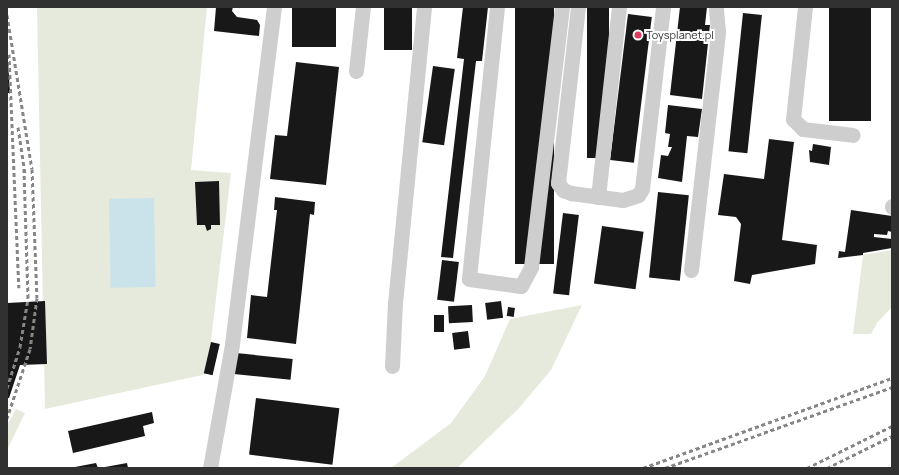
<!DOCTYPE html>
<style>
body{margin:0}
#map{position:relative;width:899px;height:475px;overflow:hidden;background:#fff;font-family:Manrope,sans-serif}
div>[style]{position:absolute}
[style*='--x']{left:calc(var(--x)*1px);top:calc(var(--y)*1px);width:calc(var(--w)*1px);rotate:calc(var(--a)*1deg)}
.green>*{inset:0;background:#e6eadd}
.water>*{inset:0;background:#cae2e9;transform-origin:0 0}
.building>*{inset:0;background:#181818;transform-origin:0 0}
.minor>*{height:15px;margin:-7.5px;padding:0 7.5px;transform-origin:7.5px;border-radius:7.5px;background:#cecece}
.rail>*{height:3px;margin-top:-1.5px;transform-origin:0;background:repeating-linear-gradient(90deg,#868686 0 4px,transparent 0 7px)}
.dots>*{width:11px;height:11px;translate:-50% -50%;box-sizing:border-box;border:2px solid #fff;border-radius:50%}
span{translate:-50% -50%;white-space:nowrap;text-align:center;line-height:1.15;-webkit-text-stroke:4px #fff;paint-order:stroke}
.poi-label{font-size:11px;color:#313131}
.left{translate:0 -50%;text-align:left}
.frame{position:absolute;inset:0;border:8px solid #313131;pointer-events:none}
</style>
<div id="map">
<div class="green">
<i style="clip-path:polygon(37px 7px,207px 7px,191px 170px,231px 173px,207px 374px,45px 409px)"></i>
<i style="clip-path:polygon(892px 250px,892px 307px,877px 323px,871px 334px,853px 334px,863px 255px)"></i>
<i style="clip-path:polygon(582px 305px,551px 370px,519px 408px,458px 467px,391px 468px,451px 423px,485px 376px,510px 319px)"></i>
<i style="clip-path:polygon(16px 409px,25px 413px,7px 450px,7px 425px)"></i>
</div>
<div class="water">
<i style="left:154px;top:198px;width:89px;height:45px;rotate:89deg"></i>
</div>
<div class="building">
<i style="clip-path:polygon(216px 7px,233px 7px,232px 11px,237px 17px,257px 20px,260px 25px,259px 36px,214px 31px)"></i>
<i style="left:292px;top:7px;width:44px;height:40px"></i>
<i style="left:384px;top:7px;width:28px;height:43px"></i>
<i style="clip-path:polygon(463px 7px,488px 7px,482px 61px,476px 61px,453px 258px,441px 257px,464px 59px,457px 58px)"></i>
<i style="left:515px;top:7px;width:39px;height:257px"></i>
<i style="left:587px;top:7px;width:22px;height:151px"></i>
<i style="clip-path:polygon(680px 7px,707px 7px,705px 25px,710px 25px,702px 99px,670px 95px)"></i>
<i style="left:829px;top:7px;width:42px;height:114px"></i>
<i style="left:743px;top:13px;width:19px;height:139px;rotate:6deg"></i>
<i style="left:628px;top:14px;width:24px;height:147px;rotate:7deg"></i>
<i style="clip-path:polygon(7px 61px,8px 61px,10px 93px,7px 93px)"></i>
<i style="clip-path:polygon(296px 62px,339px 67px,326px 185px,270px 179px,275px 135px,287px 136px)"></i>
<i style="left:433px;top:66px;width:22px;height:77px;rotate:8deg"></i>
<i style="clip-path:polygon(668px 105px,702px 109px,698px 137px,687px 136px,682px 182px,658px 178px,661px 155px,668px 156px,672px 147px,668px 147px,670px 134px,665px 133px)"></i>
<i style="clip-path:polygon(769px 139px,794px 142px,782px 240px,817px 245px,815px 264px,752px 275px,750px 284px,734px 281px,741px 224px,736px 217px,718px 215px,724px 174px,764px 179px)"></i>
<i style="clip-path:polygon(813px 144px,831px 147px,829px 165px,810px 162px,809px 150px,812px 151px)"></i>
<i style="clip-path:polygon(219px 181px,220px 225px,211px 225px,211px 229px,207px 231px,205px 225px,197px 225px,195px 182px)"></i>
<i style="left:658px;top:192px;width:31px;height:86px;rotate:6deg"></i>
<i style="clip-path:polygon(275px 197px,315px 202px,314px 215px,310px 214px,296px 344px,247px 338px,251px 295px,267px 297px,277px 210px,274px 210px)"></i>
<i style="clip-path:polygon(851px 210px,892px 216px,892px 232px,888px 231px,887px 235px,874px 234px,874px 237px,892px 239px,892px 248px,863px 253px,863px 255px,838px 258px,839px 251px,845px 252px)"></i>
<i style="left:563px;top:213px;width:16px;height:81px;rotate:7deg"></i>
<i style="left:602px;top:226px;width:42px;height:58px;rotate:8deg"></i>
<i style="left:442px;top:260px;width:17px;height:40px;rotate:7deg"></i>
<i style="clip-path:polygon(45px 301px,47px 364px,20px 365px,9px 398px,7px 398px,7px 303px)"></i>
<i style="left:501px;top:301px;width:17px;height:16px;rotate:83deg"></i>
<i style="left:472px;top:305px;width:17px;height:24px;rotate:87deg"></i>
<i style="left:508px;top:307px;width:7px;height:9px;rotate:8deg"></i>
<i style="left:434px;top:315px;width:10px;height:17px"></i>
<i style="left:468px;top:331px;width:17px;height:16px;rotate:83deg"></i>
<i style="left:211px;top:342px;width:9px;height:32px;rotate:13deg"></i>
<i style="left:236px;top:353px;width:57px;height:21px;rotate:6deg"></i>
<i style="left:256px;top:398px;width:84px;height:57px;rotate:7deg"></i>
<i style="clip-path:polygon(152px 412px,154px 423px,143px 426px,145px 436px,73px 453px,68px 431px)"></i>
<i style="clip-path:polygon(96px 463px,98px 468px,75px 468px,75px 467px)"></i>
<i style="clip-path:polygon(127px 463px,128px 468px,105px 468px,105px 467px)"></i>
</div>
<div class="minor">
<i style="--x:497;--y:7;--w:273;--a:95.9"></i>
<i style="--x:469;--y:279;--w:52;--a:7.7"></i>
<i style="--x:521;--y:286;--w:21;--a:-62"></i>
<i style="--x:531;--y:267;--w:262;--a:-83.2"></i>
<i style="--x:578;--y:7;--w:177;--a:96.5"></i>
<i style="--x:558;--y:183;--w:9;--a:54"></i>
<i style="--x:563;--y:190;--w:9;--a:21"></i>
<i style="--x:571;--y:193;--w:52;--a:7.7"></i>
<i style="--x:623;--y:200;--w:16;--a:-18"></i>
<i style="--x:638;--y:195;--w:7;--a:-56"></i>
<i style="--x:642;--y:189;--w:183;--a:-83.4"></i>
<i style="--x:805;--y:7;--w:113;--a:96.1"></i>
<i style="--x:793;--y:119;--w:14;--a:45"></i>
<i style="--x:803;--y:129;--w:50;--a:6.8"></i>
<i style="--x:356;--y:71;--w:64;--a:-83.8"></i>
<i style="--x:598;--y:197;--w:191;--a:-83.7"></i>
<i style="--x:892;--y:207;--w:1;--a:-90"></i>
<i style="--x:691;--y:270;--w:240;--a:-83.5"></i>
<i style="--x:718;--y:32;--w:25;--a:-95"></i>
<i style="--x:392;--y:366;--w:63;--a:-87.3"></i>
<i style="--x:395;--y:303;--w:297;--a:-84.4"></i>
<i style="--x:210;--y:468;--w:126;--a:-79.9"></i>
<i style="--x:232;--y:344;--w:340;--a:-82.9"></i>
</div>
<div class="rail">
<i style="--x:7;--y:15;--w:156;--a:80.8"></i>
<i style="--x:32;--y:169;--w:129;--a:87.8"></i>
<i style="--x:37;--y:298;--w:51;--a:97.8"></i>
<i style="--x:30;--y:349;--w:73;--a:108.4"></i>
<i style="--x:9;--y:54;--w:234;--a:87.6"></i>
<i style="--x:18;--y:127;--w:48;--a:81.5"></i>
<i style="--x:7;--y:388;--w:43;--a:-72.4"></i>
<i style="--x:20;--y:347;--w:50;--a:-80.7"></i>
<i style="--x:28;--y:298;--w:129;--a:-91.8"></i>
<i style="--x:643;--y:468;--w:265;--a:-19.9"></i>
<i style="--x:665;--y:468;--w:241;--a:-19.6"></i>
<i style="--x:807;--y:468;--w:95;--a:-26.3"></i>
<i style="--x:827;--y:468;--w:72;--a:-26.2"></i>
</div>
<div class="dots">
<i style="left:638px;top:35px;background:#de3c5e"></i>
</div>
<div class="poi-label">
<span class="left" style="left:646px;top:35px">Toysplanet.pl</span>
</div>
<div class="frame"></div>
</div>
